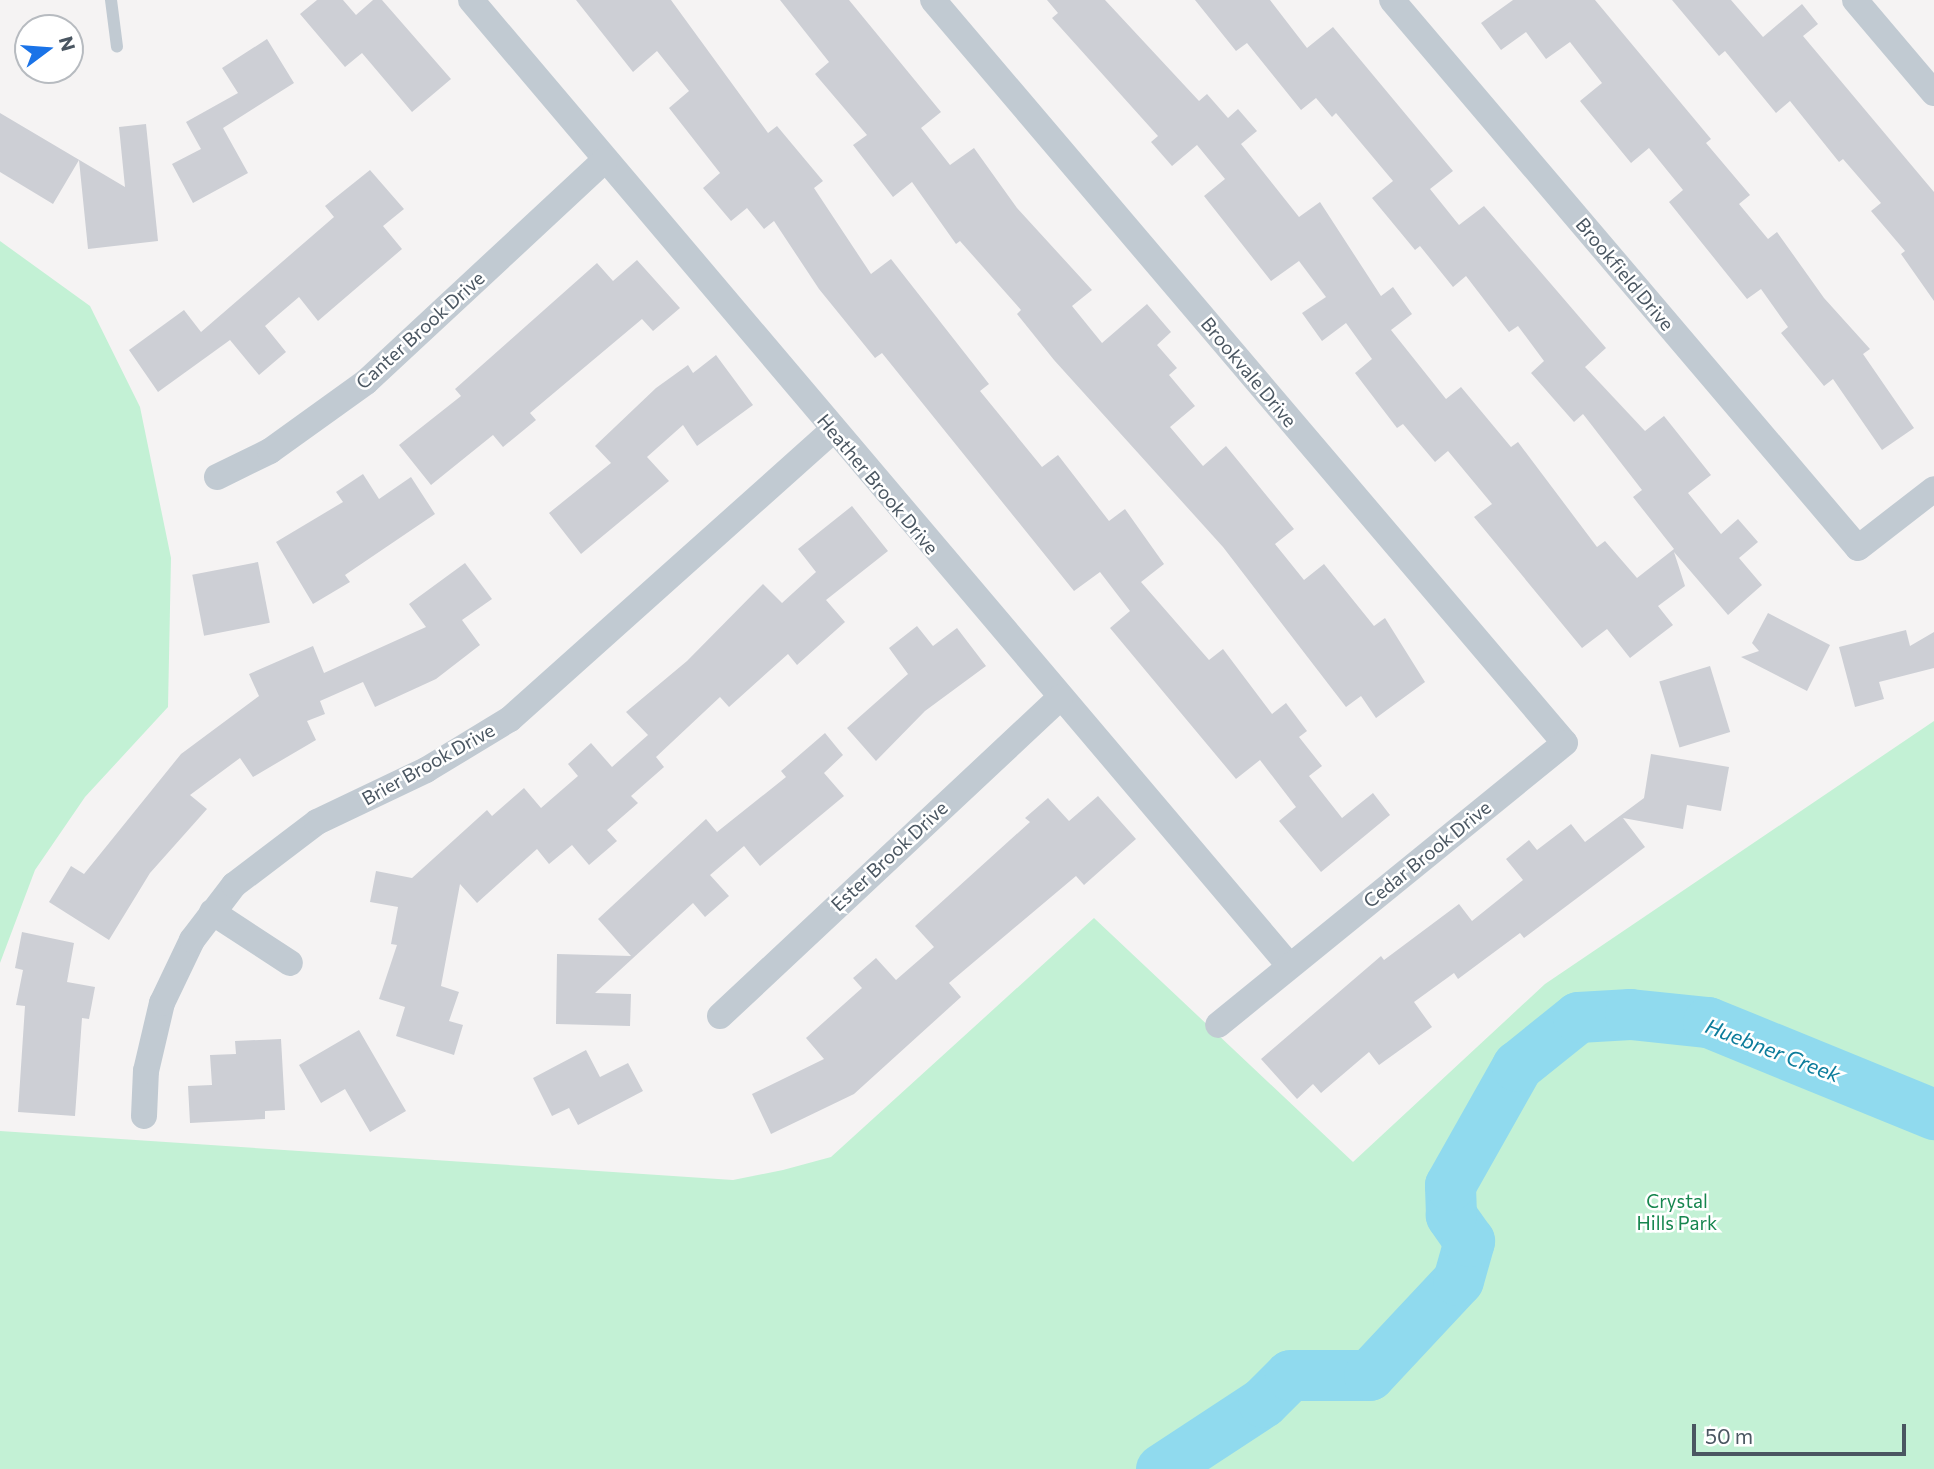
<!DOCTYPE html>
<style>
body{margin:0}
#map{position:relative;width:1934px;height:1469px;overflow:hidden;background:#f5f3f3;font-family:Commissioner,sans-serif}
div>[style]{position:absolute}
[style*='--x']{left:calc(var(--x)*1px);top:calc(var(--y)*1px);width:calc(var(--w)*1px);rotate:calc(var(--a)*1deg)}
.green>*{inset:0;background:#c3f1d5}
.river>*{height:51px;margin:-25.5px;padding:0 25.5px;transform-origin:25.5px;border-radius:25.5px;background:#90daee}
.building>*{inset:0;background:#cdcfd5;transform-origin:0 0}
.service>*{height:12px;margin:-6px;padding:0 6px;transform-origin:6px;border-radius:6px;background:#c1cad2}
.minor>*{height:26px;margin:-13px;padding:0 13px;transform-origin:13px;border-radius:13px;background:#c1cad2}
span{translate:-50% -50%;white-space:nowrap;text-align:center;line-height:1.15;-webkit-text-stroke:5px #fff;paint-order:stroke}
.street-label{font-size:19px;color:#4a5661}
.park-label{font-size:19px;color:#17864f}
.water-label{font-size:21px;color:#0c7c9b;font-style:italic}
.north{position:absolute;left:14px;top:14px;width:70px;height:70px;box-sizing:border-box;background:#fff;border:2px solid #b7bbc0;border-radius:50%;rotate:74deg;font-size:19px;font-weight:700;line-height:28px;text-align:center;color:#4a5661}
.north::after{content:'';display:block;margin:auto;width:24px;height:32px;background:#1a73e8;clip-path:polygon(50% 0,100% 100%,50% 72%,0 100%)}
.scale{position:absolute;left:1692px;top:1424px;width:214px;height:32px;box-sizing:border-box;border:4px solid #4a5661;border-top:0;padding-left:9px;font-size:21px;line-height:24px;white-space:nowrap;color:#4a5661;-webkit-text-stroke:5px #fff;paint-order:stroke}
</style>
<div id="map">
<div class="green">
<i style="clip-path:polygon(0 241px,90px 306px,140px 407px,171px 558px,168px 707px,85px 797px,35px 870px,0 963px)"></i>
<i style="clip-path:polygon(1934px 721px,1934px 1469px,0 1469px,0 1131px,733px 1180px,783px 1170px,831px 1157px,1094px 918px,1353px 1162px,1545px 984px)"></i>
</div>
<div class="river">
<i style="--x:1161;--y:1469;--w:122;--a:-33.3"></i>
<i style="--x:1263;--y:1402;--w:38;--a:-45"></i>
<i style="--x:1290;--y:1375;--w:79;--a:0"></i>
<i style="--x:1369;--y:1375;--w:130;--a:-46.9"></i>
<i style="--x:1458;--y:1280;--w:41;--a:-74.2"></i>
<i style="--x:1469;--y:1241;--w:32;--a:-125"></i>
<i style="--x:1451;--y:1215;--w:30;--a:-92"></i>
<i style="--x:1450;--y:1185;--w:137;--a:-60.6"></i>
<i style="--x:1517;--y:1066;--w:78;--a:-38.8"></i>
<i style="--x:1578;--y:1017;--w:52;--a:-3.3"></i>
<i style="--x:1630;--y:1014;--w:78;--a:5.9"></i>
<i style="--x:1708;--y:1022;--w:244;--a:22.2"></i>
</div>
<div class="building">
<i style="clip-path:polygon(317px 0,343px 0,356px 15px,373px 0,382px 0,451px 79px,412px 112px,362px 53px,345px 67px,300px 14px)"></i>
<i style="clip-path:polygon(576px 0,671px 0,768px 133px,777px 126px,823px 181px,814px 188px,871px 274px,891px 259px,989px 384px,980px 391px,1042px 467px,1058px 455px,1109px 521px,1125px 509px,1164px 564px,1141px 582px,1209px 660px,1223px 649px,1272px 714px,1286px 703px,1307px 731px,1299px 737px,1322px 766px,1309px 776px,1342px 818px,1373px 793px,1390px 815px,1321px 872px,1279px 821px,1296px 807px,1260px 760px,1236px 779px,1110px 628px,1130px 611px,1100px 572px,1074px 591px,882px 353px,875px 358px,819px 289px,774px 221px,764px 229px,747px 208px,731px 221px,703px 188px,720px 173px,669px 108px,689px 91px,657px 51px,633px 72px)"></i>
<i style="clip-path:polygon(780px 0,849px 0,941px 112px,921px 128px,950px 165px,974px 148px,1017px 208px,1092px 290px,1072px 306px,1102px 343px,1147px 304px,1171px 332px,1157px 345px,1177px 368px,1169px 375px,1195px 406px,1170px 427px,1203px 466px,1226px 446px,1294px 529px,1275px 544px,1304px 580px,1324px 564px,1374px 626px,1385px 618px,1425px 682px,1376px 718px,1361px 696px,1346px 707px,1223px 547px,1054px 360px,1017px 314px,1021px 310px,960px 241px,956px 244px,912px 182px,893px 197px,853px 145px,867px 135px,815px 74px,829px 62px)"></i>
<i style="clip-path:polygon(1047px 0,1105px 0,1199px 101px,1207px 94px,1228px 118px,1238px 109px,1257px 131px,1241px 144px,1299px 217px,1320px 202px,1381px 296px,1393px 287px,1412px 314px,1391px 330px,1446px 399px,1461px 387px,1511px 447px,1518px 442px,1597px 547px,1605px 541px,1637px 578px,1674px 549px,1633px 497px,1642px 490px,1583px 414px,1574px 422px,1531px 373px,1544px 361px,1518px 326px,1509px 332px,1466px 276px,1453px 287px,1420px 246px,1415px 250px,1372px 198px,1393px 181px,1336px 113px,1332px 117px,1316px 98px,1301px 110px,1247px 43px,1236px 51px,1195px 0,1270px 0,1307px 48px,1333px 27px,1453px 171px,1430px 189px,1459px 225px,1484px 206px,1606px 348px,1585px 367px,1645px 431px,1664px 416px,1711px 475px,1688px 493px,1721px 534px,1738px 519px,1758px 542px,1739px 558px,1762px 585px,1728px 615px,1674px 552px,1685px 586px,1658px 606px,1673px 625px,1630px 658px,1607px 629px,1582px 648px,1474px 517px,1492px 504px,1448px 451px,1435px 462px,1403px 424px,1397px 428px,1355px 373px,1372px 359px,1346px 323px,1322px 341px,1302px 313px,1326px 297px,1299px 261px,1271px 281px,1204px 196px,1225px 179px,1197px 145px,1172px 166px,1151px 142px,1158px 136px,1052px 18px,1058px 13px)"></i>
<i style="clip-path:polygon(1513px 0,1595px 0,1711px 139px,1706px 143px,1750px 195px,1739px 204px,1768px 239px,1777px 232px,1824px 298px,1870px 349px,1863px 354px,1914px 428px,1882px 450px,1833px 379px,1824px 386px,1781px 333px,1788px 327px,1761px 289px,1747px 299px,1669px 202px,1683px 190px,1649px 148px,1631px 163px,1580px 101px,1602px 83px,1570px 42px,1546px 59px,1526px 32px,1501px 50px,1481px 23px)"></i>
<i style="clip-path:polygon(1672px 0,1731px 0,1763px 37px,1802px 4px,1818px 24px,1803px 36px,1934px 192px,1934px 301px,1901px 254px,1905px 251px,1871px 211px,1881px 203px,1843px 159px,1839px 162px,1790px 101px,1776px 113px,1725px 51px,1719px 56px)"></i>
<i style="clip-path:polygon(267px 39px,294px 83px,223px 128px,248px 173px,193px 203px,172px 164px,201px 149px,186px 122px,238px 93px,222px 68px)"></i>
<i style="clip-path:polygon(0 113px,125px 187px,119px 127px,146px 124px,158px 241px,88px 249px,79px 160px,53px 204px,0 172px)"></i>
<i style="clip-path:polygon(370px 170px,404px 209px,383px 226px,402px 249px,318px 321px,299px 297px,265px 326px,286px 352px,259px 375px,230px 340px,158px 392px,129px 350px,184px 310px,201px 332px,334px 217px,325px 206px)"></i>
<i style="clip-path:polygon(637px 260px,680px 308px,653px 331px,642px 319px,530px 413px,536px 420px,503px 447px,493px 435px,431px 485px,399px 445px,461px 396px,455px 389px,597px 263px,613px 281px)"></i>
<i style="clip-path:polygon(716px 355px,753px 405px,697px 446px,683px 425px,647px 457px,669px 481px,581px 554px,549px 513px,611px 463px,595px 446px,656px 388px,688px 365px,693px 373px)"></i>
<i style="clip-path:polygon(363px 474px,379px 499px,411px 477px,435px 514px,345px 575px,350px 582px,313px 604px,276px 542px,343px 502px,336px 492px)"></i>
<i style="clip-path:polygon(852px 506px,888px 551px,826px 600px,845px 622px,797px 665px,788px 654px,729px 707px,720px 697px,656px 757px,664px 767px,631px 796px,638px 803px,607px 830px,617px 841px,589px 865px,572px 845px,549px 864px,537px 849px,477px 903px,460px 884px,441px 986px,459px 992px,449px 1021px,463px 1025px,454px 1055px,396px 1036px,405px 1007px,379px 999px,397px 945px,391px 944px,398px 907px,370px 902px,376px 871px,412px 878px,487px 810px,492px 816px,524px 788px,541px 808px,578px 776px,568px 764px,591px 743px,612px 767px,648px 735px,626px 712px,687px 661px,763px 584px,782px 603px,816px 572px,798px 549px)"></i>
<i style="left:258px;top:562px;width:62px;height:67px;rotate:79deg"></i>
<i style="clip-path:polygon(465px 563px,492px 599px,462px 620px,480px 645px,436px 679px,375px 707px,363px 682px,320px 701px,325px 714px,307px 721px,316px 740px,253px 777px,240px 758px,190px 795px,207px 809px,150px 873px,109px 940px,49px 902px,71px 866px,84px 874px,181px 754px,259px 696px,249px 674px,313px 646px,324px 673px,426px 627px,409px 604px)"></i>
<i style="clip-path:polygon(1768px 613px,1830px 645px,1807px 691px,1741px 657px,1759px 651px,1752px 643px)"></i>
<i style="clip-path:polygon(917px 626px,933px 646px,957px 628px,986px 666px,925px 711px,876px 761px,847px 728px,908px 674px,889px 648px)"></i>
<i style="clip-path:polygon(1906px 630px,1910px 646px,1934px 632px,1934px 668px,1879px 682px,1884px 699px,1855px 707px,1839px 647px)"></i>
<i style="left:1710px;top:666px;width:69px;height:53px;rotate:73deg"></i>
<i style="clip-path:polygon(825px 733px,843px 755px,824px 773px,844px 796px,760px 866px,744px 846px,710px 875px,729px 896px,705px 917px,693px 903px,595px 993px,631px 994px,630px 1026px,556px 1024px,557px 954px,631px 956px,598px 919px,706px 819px,717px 832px,786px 777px,781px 771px)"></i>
<i style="clip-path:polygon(1651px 754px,1729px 767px,1721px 811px,1687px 805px,1683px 829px,1623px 818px,1645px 847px,1524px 938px,1520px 933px,1458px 979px,1454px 973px,1414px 1002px,1432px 1027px,1379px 1065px,1369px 1052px,1321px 1093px,1313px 1084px,1297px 1099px,1261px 1059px,1381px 956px,1384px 960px,1459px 904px,1472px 921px,1523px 880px,1506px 859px,1529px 840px,1537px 850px,1571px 824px,1585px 842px,1644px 798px)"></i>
<i style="clip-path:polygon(1098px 796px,1136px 839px,1084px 885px,1076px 876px,949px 983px,961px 997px,854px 1094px,771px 1134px,752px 1094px,824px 1059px,806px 1038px,862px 988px,853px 978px,876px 958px,896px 980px,934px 947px,915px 926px,1030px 822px,1025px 818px,1048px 798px,1069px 821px)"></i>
<i style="clip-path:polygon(22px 932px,74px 943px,67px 982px,95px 987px,89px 1019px,82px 1018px,75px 1116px,18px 1112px,25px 1006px,16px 1005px,23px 970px,15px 968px)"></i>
<i style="clip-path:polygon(359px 1030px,406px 1111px,370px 1132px,345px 1089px,321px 1103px,299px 1065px)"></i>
<i style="clip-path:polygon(281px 1039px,285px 1110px,265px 1111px,265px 1119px,190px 1123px,188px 1086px,212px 1085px,210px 1055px,236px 1054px,235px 1041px)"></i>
<i style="clip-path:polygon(586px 1050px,600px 1077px,628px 1063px,643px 1091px,578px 1125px,569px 1108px,552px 1116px,533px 1078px)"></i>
</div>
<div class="service">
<i style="--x:111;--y:0;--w:47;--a:82.7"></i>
</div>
<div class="minor">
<i style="--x:471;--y:0;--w:1264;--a:49.72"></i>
<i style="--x:933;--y:0;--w:975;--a:49.62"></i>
<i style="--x:1565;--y:743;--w:447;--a:140.9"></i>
<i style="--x:1392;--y:0;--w:719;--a:49.62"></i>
<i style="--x:1858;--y:548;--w:96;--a:-37.8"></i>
<i style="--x:1855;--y:0;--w:122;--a:49.7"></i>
<i style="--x:217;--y:477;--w:59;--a:-26.1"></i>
<i style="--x:270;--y:451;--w:118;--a:-35.7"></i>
<i style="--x:366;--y:382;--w:326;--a:-42.9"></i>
<i style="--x:212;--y:912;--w:93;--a:33.2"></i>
<i style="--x:720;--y:1016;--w:466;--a:-43.1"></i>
<i style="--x:144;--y:1116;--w:45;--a:-87.5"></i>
<i style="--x:146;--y:1071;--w:70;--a:-76.8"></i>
<i style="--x:162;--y:1003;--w:70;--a:-64.5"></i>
<i style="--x:192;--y:940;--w:69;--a:-52.6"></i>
<i style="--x:234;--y:885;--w:104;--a:-37.2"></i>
<i style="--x:317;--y:822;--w:121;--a:-25.5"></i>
<i style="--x:426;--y:770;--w:98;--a:-31.3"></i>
<i style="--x:510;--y:719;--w:432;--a:-41.8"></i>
</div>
<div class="street-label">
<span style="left:1625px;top:274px;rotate:50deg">Brookfield Drive</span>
<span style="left:420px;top:330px;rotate:-42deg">Canter Brook Drive</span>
<span style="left:1249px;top:372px;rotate:50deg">Brookvale Drive</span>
<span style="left:878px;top:484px;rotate:50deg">Heather Brook Drive</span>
<span style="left:428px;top:764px;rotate:-29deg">Brier Brook Drive</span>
<span style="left:1427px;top:854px;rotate:-39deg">Cedar Brook Drive</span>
<span style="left:889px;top:856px;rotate:-43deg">Ester Brook Drive</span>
</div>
<div class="park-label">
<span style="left:1677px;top:1212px">Crystal<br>Hills Park</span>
</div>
<div class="water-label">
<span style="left:1773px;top:1050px;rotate:21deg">Huebner Creek</span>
</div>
<div class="north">N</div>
<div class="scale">50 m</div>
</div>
